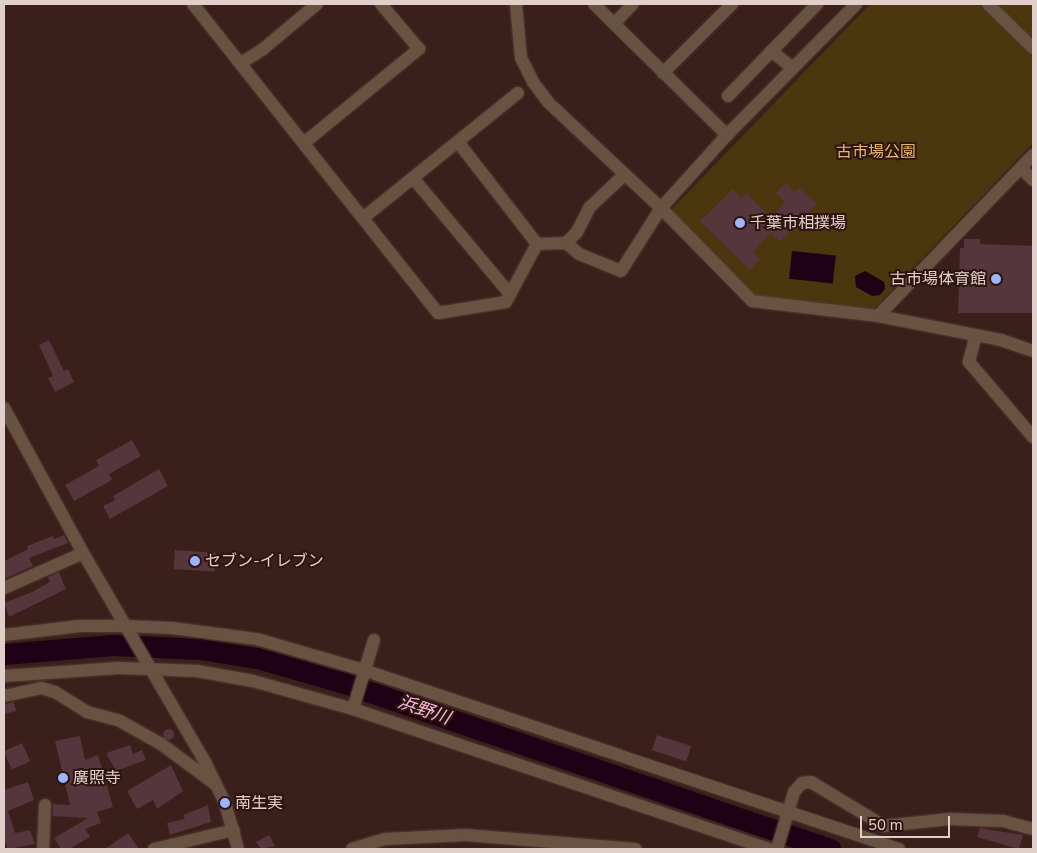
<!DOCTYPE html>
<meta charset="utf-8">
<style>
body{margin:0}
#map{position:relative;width:1037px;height:853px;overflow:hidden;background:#3a1f1a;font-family:"Nunito Sans","Noto Sans JP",sans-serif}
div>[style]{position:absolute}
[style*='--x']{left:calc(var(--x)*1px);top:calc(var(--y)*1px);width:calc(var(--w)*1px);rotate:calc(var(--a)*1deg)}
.green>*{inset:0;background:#4b360e}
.water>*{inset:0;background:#1f0015;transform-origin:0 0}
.river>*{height:21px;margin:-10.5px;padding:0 10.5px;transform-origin:10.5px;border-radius:10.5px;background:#1f0015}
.building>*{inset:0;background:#54363c;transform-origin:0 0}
.round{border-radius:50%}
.roads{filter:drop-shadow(0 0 1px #553b36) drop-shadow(0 0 1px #553b36)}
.minor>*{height:12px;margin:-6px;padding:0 6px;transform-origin:6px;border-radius:6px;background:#685242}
.dots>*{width:14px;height:14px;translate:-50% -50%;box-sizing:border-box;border:2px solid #2f1510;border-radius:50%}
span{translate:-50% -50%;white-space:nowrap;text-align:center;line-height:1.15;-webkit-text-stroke:4px #2f1510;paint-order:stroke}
.park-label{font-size:16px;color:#e7b863}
.poi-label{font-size:16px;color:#e2cfcb}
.left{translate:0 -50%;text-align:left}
.right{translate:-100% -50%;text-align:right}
.water-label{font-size:18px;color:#fbb8e0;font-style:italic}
.frame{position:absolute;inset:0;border:5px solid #e2cfcb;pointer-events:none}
.scale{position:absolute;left:860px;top:816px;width:90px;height:22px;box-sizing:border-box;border:2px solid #e2cfcb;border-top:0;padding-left:6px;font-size:15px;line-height:18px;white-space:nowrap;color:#e2cfcb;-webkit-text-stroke:4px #2f1510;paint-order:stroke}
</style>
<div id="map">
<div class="green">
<i style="clip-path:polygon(870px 4px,981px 4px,1033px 56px,1033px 143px,873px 310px,756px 296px,669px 212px)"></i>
<i style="clip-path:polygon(995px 4px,1033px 4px,1033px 41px)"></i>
</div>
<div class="water">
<i style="left:792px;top:251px;width:44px;height:28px;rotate:6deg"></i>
<i style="clip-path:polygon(865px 271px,884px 282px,885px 289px,880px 295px,872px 296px,856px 287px,855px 276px)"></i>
</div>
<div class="river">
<i style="--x:4;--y:654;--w:109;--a:-4.7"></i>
<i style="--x:113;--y:645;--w:87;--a:2.6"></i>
<i style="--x:200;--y:649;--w:58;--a:9"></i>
<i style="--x:257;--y:658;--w:91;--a:16"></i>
<i style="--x:344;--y:683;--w:514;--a:18.86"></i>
</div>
<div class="building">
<i style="clip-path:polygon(786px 183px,795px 192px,799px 187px,817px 204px,780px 242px,771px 233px,753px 252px,760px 259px,750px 270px,700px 221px,733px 189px,742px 198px,746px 193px,771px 218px,785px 202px,776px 193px)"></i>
<i style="clip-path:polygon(964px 239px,980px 239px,980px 244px,1033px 246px,1033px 313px,958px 313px,960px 248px,964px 248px)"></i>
<i style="clip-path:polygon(49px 340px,64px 371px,68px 369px,74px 382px,55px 392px,48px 378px,53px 376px,39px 345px)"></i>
<i style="clip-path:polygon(132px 440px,141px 456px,109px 474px,112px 480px,74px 501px,65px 485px,99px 466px,96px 460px)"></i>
<i style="clip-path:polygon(159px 469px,168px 486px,110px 519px,103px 506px,115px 500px,113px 496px)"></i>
<i style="clip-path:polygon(64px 535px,68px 543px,29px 558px,33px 566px,4px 579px,4px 561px,28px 549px,27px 546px,53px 536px,54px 539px)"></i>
<i style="left:175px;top:550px;width:41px;height:19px;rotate:4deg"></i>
<i style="clip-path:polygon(59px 572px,66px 589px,9px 617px,4px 603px,32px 592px,50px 582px,48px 577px)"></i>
<i style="clip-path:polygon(14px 702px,16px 711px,4px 714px,4px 704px)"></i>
<i class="round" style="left:162.5px;top:728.5px;width:11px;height:11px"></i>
<i style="left:657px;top:735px;width:36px;height:16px;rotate:18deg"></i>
<i style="clip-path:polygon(80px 736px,85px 760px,98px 755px,113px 807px,97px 812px,101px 823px,85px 829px,90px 837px,69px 849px,61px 849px,54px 838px,88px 818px,53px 816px,53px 804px,70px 805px,55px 741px)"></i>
<i style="left:22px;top:743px;width:20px;height:20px;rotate:66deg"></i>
<i style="clip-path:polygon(130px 745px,133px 754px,142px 750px,146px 760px,116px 771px,106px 753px)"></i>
<i style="clip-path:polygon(171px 765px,183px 791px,157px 809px,153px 800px,137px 809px,127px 791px)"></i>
<i style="clip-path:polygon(28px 782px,34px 800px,8px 811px,15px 833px,30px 830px,35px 844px,8px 849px,4px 840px,4px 790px)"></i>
<i style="clip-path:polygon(208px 805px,211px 822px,170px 835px,167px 823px,185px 819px,183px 815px)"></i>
<i style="clip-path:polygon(980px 828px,1023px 835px,1019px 849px,977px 837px)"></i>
<i style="clip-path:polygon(128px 833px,139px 849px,105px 849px)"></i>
<i style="clip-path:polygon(269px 835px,275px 846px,261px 849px,256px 842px)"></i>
</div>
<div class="roads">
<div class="minor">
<i style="--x:193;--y:4;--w:394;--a:51.6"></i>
<i style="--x:438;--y:313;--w:69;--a:-9.2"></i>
<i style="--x:506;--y:302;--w:66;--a:-61.9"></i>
<i style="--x:516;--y:4;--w:54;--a:84.7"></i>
<i style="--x:521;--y:58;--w:27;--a:63"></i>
<i style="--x:533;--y:82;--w:26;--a:53"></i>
<i style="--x:549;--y:103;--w:154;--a:43.2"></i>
<i style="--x:661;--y:208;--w:130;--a:45.6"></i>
<i style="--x:752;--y:301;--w:127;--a:6.8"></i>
<i style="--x:878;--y:316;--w:125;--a:11"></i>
<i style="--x:1001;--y:340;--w:34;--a:19"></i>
<i style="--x:594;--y:4;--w:187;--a:44.6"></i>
<i style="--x:988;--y:4;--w:63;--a:44.4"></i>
<i style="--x:615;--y:23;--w:26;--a:-47"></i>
<i style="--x:771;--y:51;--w:28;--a:38"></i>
<i style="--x:241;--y:63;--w:26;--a:-32"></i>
<i style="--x:263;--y:49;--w:70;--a:-39.8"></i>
<i style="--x:663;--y:73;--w:98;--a:-45"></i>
<i style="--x:728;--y:96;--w:128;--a:-45.9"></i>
<i style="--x:458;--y:142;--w:129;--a:52.2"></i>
<i style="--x:304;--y:143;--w:149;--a:-39.3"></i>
<i style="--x:419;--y:49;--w:59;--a:-130.2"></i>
<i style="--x:1021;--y:168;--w:17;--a:45"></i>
<i style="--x:413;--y:178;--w:151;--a:50.1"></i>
<i style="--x:363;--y:218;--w:199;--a:-38.9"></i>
<i style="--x:566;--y:243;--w:16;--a:-45"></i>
<i style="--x:577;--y:232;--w:28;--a:-63"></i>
<i style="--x:590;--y:207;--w:48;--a:-43.3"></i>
<i style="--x:537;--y:244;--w:29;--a:-2"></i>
<i style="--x:566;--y:243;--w:17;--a:40"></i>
<i style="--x:579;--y:254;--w:45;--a:22"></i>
<i style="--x:621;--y:271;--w:75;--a:-57.6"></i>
<i style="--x:661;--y:208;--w:98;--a:-47.9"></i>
<i style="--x:727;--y:135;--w:184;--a:-45.4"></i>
<i style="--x:878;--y:316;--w:223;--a:-46.1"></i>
<i style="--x:976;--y:335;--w:28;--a:105"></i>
<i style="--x:969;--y:362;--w:99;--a:49.5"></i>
<i style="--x:4;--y:408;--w:165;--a:61.4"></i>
<i style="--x:83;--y:553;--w:242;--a:59.7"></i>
<i style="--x:205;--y:762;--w:46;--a:64"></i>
<i style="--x:225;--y:803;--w:48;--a:74.2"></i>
<i style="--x:4;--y:588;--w:86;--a:-23.9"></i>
<i style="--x:4;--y:635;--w:76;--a:-6.8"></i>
<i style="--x:79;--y:626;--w:46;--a:0"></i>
<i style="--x:125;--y:626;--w:47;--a:2.4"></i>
<i style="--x:172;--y:628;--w:86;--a:7.4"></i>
<i style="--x:257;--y:639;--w:111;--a:16.2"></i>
<i style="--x:364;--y:670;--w:564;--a:18.5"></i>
<i style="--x:4;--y:676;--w:115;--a:-4"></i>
<i style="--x:119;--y:668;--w:78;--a:2.2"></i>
<i style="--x:197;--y:671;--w:57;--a:10.1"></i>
<i style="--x:253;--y:681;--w:104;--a:15.6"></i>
<i style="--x:353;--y:709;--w:440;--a:18.6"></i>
<i style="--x:4;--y:696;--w:38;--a:-12"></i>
<i style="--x:41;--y:688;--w:15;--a:16"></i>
<i style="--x:55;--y:692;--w:38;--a:32"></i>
<i style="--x:87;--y:712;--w:34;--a:15"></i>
<i style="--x:120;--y:721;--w:47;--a:29.3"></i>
<i style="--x:161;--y:744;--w:67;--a:36.5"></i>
<i style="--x:353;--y:709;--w:72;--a:-73.1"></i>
<i style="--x:43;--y:849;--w:44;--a:-87.4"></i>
<i style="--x:154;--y:849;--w:82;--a:-13.4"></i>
<i style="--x:352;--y:849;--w:34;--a:-17"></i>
<i style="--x:385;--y:839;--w:81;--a:-2.8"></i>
<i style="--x:466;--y:835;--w:170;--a:4.7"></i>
<i style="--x:777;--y:849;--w:59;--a:-73.4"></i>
<i style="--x:794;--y:792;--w:12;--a:-48"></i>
<i style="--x:802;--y:783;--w:9;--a:-6"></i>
<i style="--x:811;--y:782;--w:85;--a:31.1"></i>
<i style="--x:884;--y:826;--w:66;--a:-6.1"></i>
<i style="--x:950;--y:819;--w:53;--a:2.2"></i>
<i style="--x:1003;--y:821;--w:31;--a:15"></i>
</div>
</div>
<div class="dots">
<i style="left:740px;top:223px;background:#9bb4fd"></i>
<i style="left:996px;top:279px;background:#9bb4fd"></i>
<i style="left:195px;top:561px;background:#9bb4fd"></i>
<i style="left:63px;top:778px;background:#9bb4fd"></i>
<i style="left:225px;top:803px;background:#9bb4fd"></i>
</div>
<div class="park-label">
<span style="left:876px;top:152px">古市場公園</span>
</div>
<div class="poi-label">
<span class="left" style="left:750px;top:223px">千葉市相撲場</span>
<span class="right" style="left:986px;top:279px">古市場体育館</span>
<span class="left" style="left:205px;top:561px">セブン-イレブン</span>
<span class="left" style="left:73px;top:778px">廣照寺</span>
<span class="left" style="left:235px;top:803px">南生実</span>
</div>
<div class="water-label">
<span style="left:424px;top:710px;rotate:19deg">浜野川</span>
</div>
<div class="frame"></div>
<div class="scale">50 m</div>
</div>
